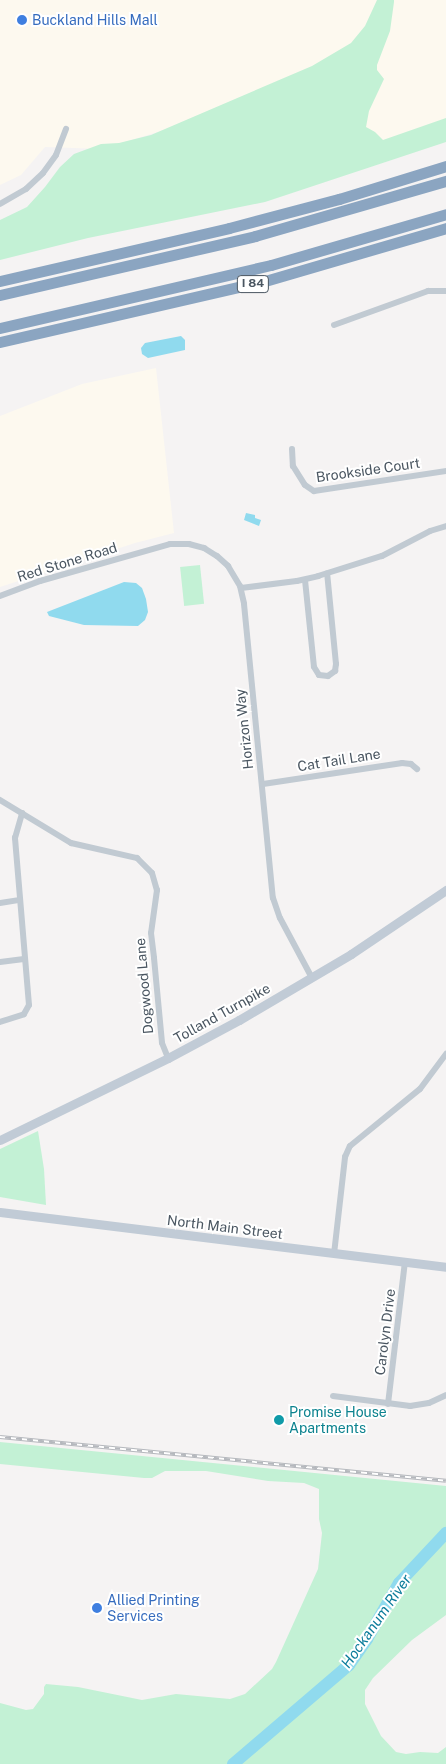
<!DOCTYPE html>
<style>
body{margin:0}
#map{position:relative;width:446px;height:1764px;overflow:hidden;background:#f5f3f3;font-family:"Public Sans",sans-serif}
div>[style]{position:absolute}
[style*='--x']{left:calc(var(--x)*1px);top:calc(var(--y)*1px);width:calc(var(--w)*1px);rotate:calc(var(--a)*1deg)}
.commercial>*{inset:0;background:#fdf9ef}
.green>*{inset:0;background:#c3f1d5;transform-origin:0 0}
.water>*{inset:0;background:#90daee}
.river>*{height:12px;margin:-6px;padding:0 6px;transform-origin:6px;border-radius:6px;background:#90daee}
.street>*{height:6px;margin:-3px;padding:0 3px;transform-origin:3px;border-radius:3px;background:#c1cad2}
.secondary>*{height:9px;margin:-4.5px;padding:0 4.5px;transform-origin:4.5px;border-radius:4.5px;background:#c1cbd6}
.highway>*{height:11px;margin:-5.5px;padding:0 5.5px;transform-origin:5.5px;border-radius:5.5px;background:#8ba5c1}
.rail>*{height:4px;margin-top:-2px;transform-origin:0;background:repeating-linear-gradient(90deg,#fff 0 5.5px,#b5b8bd 0 11px);box-sizing:border-box;border-block:1px solid #b5b8bd}
.dots>*{width:14px;height:14px;translate:-50% -50%;box-sizing:border-box;border:2px solid #fff;border-radius:50%}
span{translate:-50% -50%;white-space:nowrap;text-align:center;line-height:1.15;-webkit-text-stroke:4px #fff;paint-order:stroke}
.shield-label span{padding:1px 4px;background:#fff;border:1px solid;border-radius:4px;-webkit-text-stroke-width:0}
.shield-label{font-size:12px;color:#4a5661;font-weight:700}
.shop-label{font-size:14px;color:#366cbe}
.left{translate:0 -50%;text-align:left}
.street-label{font-size:14px;color:#4a5661}
.culture-label{font-size:14px;color:#0d838f}
.water-label{font-size:15px;color:#0c7c9b;font-style:italic}
</style>
<div id="map">
<div class="commercial">
<i style="clip-path:polygon(0 0,446px 0,446px 129px,376px 156px,174px 127px,102px 149px,45px 147px,21px 175px,0 185px)"></i>
<i style="clip-path:polygon(156px 368px,174px 533px,135px 543px,0 587px,0 416px,82px 384px)"></i>
</div>
<div class="green">
<i style="clip-path:polygon(377px 0,394px 0,394px 2px,390px 31px,377px 65px,377px 70px,384px 79px,369px 111px,366px 127px,375px 132px,383px 140px,446px 118px,446px 142px,265px 202px,88px 238px,0 260px,0 220px,27px 207px,45px 187px,60px 167px,74px 154px,101px 144px,119px 143px,151px 135px,312px 66px,351px 43px,365px 26px)"></i>
<i style="left:200px;top:565px;width:39px;height:20px;rotate:84deg"></i>
<i style="clip-path:polygon(38px 1131px,44px 1169px,46px 1205px,0 1197px,0 1149px)"></i>
<i style="clip-path:polygon(0 1442px,446px 1486px,446px 1615px,412px 1640px,373px 1678px,365px 1690px,365px 1704px,381px 1736px,396px 1752px,406px 1754px,420px 1752px,438px 1753px,446px 1747px,446px 1764px,0 1764px,0 1703px,26px 1710px,33px 1709px,44px 1694px,44px 1687px,46px 1684px,78px 1687px,142px 1700px,176px 1694px,230px 1699px,245px 1694px,272px 1669px,276px 1662px,318px 1569px,322px 1533px,319px 1519px,319px 1489px,304px 1483px,268px 1481px,206px 1471px,165px 1471px,152px 1478px,144px 1478px,0 1464px)"></i>
</div>
<div class="water">
<i style="clip-path:polygon(181px 336px,185px 340px,185px 350px,148px 358px,142px 354px,141px 348px,145px 343px)"></i>
<i style="clip-path:polygon(246px 513px,255px 515px,255px 518px,261px 520px,259px 526px,244px 520px)"></i>
<i style="clip-path:polygon(124px 582px,136px 583px,142px 588px,146px 599px,148px 612px,145px 620px,138px 626px,84px 625px,49px 616px,47px 612px)"></i>
</div>
<div class="river">
<i style="--x:233;--y:1764;--w:153;--a:-40.5"></i>
<i style="--x:349;--y:1665;--w:32;--a:-55"></i>
<i style="--x:367;--y:1639;--w:64;--a:-60.3"></i>
<i style="--x:399;--y:1583;--w:69;--a:-46.8"></i>
</div>
<div class="street">
<i style="--x:0;--y:204;--w:30;--a:-30"></i>
<i style="--x:26;--y:189;--w:23;--a:-43"></i>
<i style="--x:43;--y:173;--w:22;--a:-54"></i>
<i style="--x:56;--y:155;--w:28;--a:-69"></i>
<i style="--x:334;--y:325;--w:100;--a:-19.9"></i>
<i style="--x:428;--y:291;--w:18;--a:0"></i>
<i style="--x:292;--y:449;--w:17;--a:87"></i>
<i style="--x:293;--y:466;--w:22;--a:58"></i>
<i style="--x:305;--y:485;--w:11;--a:34"></i>
<i style="--x:314;--y:491;--w:134;--a:-8.6"></i>
<i style="--x:305;--y:580;--w:87;--a:84.1"></i>
<i style="--x:314;--y:667;--w:9;--a:58"></i>
<i style="--x:319;--y:675;--w:9;--a:6"></i>
<i style="--x:328;--y:676;--w:9;--a:-36"></i>
<i style="--x:335;--y:671;--w:7;--a:-82"></i>
<i style="--x:336;--y:664;--w:91;--a:-95.6"></i>
<i style="--x:241;--y:588;--w:56;--a:-7.1"></i>
<i style="--x:297;--y:581;--w:22;--a:-13"></i>
<i style="--x:318;--y:576;--w:67;--a:-17.4"></i>
<i style="--x:382;--y:556;--w:54;--a:-27.5"></i>
<i style="--x:430;--y:531;--w:17;--a:-17"></i>
<i style="--x:0;--y:596;--w:43;--a:-20.6"></i>
<i style="--x:40;--y:581;--w:135;--a:-15.9"></i>
<i style="--x:170;--y:544;--w:19;--a:0"></i>
<i style="--x:189;--y:544;--w:16;--a:15"></i>
<i style="--x:204;--y:548;--w:15;--a:32"></i>
<i style="--x:217;--y:556;--w:15;--a:42"></i>
<i style="--x:228;--y:566;--w:23;--a:59"></i>
<i style="--x:240;--y:586;--w:18;--a:77"></i>
<i style="--x:244;--y:604;--w:295;--a:84.4"></i>
<i style="--x:273;--y:898;--w:21;--a:71"></i>
<i style="--x:280;--y:918;--w:68;--a:61.9"></i>
<i style="--x:263;--y:784;--w:141;--a:-8.6"></i>
<i style="--x:402;--y:763;--w:9;--a:6"></i>
<i style="--x:411;--y:764;--w:8;--a:40"></i>
<i style="--x:0;--y:800;--w:83;--a:31.2"></i>
<i style="--x:71;--y:843;--w:68;--a:12.8"></i>
<i style="--x:137;--y:858;--w:21;--a:45"></i>
<i style="--x:152;--y:873;--w:18;--a:74"></i>
<i style="--x:157;--y:890;--w:43;--a:97.9"></i>
<i style="--x:151;--y:933;--w:25;--a:83"></i>
<i style="--x:154;--y:958;--w:85;--a:84.6"></i>
<i style="--x:162;--y:1043;--w:16;--a:68"></i>
<i style="--x:0;--y:903;--w:20;--a:-9"></i>
<i style="--x:0;--y:962;--w:24;--a:-7"></i>
<i style="--x:0;--y:1022;--w:25;--a:-18"></i>
<i style="--x:24;--y:1014;--w:10;--a:-61"></i>
<i style="--x:29;--y:1005;--w:168;--a:-94.8"></i>
<i style="--x:15;--y:838;--w:26;--a:-74"></i>
<i style="--x:334;--y:1254;--w:98;--a:-83.5"></i>
<i style="--x:345;--y:1157;--w:12;--a:-66"></i>
<i style="--x:350;--y:1146;--w:90;--a:-39.2"></i>
<i style="--x:420;--y:1089;--w:44;--a:-53.4"></i>
<i style="--x:333;--y:1396;--w:78;--a:7.4"></i>
<i style="--x:410;--y:1406;--w:19;--a:-9"></i>
<i style="--x:429;--y:1403;--w:19;--a:-25"></i>
<i style="--x:388;--y:1404;--w:143;--a:-83.2"></i>
</div>
<div class="secondary">
<i style="--x:0;--y:1140;--w:187;--a:-26"></i>
<i style="--x:168;--y:1058;--w:81;--a:-28.2"></i>
<i style="--x:239;--y:1020;--w:130;--a:-30.5"></i>
<i style="--x:351;--y:954;--w:115;--a:-34"></i>
<i style="--x:0;--y:1212;--w:449;--a:7"></i>
</div>
<div class="highway">
<i style="--x:0;--y:281;--w:235;--a:-13"></i>
<i style="--x:229;--y:228;--w:114;--a:-14.8"></i>
<i style="--x:339;--y:199;--w:112;--a:-17.1"></i>
<i style="--x:0;--y:295;--w:262;--a:-13"></i>
<i style="--x:255;--y:236;--w:199;--a:-16.1"></i>
<i style="--x:0;--y:328;--w:278;--a:-13.1"></i>
<i style="--x:271;--y:265;--w:182;--a:-16.2"></i>
<i style="--x:0;--y:342;--w:272;--a:-13"></i>
<i style="--x:265;--y:281;--w:189;--a:-16.3"></i>
</div>
<div class="rail">
<i style="--x:0;--y:1437;--w:448;--a:5.6"></i>
</div>
<div class="dots">
<i style="left:22px;top:20px;background:#3f7fe0"></i>
<i style="left:279px;top:1420px;background:#0f9aa8"></i>
<i style="left:97px;top:1608px;background:#3f7fe0"></i>
</div>
<div class="shield-label">
<span style="left:253px;top:284px">I 84</span>
</div>
<div class="shop-label">
<span class="left" style="left:32px;top:20px">Buckland Hills Mall</span>
<span class="left" style="left:107px;top:1608px">Allied Printing<br>Services</span>
</div>
<div class="street-label">
<span style="left:368px;top:470px;rotate:-8deg">Brookside Court</span>
<span style="left:67px;top:562px;rotate:-17deg">Red Stone Road</span>
<span style="left:244px;top:729px;rotate:-96deg">Horizon Way</span>
<span style="left:339px;top:760px;rotate:-9deg">Cat Tail Lane</span>
<span style="left:144px;top:986px;rotate:-95deg">Dogwood Lane</span>
<span style="left:222px;top:1013px;rotate:-29deg">Tolland Turnpike</span>
<span style="left:225px;top:1227px;rotate:7deg">North Main Street</span>
<span style="left:385px;top:1332px;rotate:-83deg">Carolyn Drive</span>
</div>
<div class="culture-label">
<span class="left" style="left:289px;top:1420px">Promise House<br>Apartments</span>
</div>
<div class="water-label">
<span style="left:376px;top:1621px;rotate:-55deg">Hockanum River</span>
</div>
</div>
